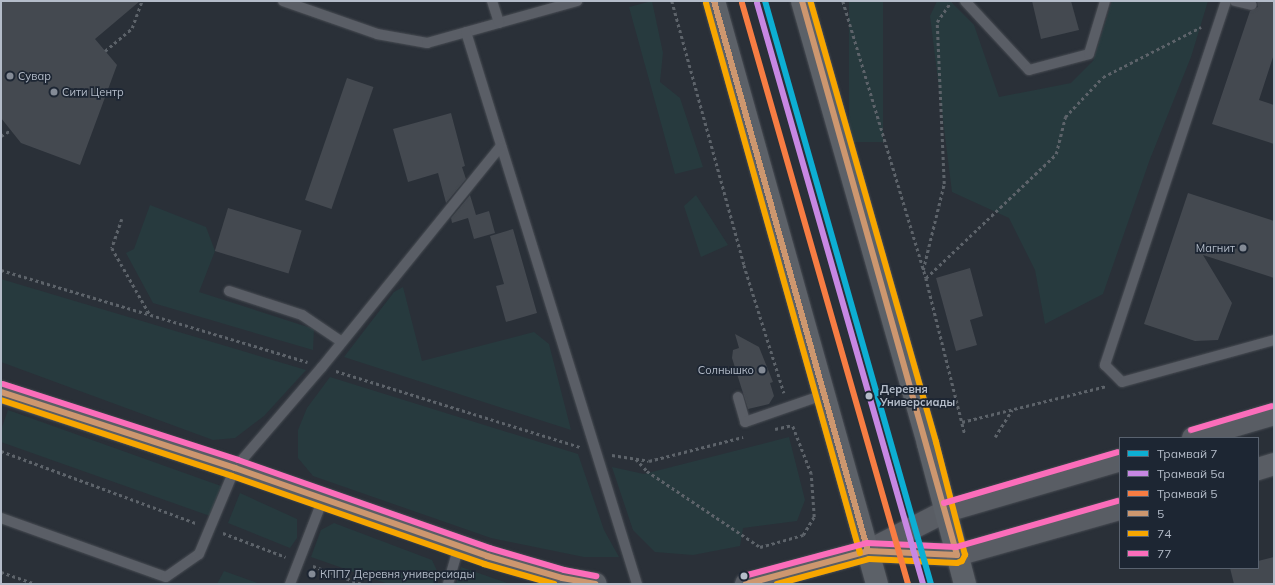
<!DOCTYPE html>
<meta charset="utf-8">
<style>
body{margin:0}
#map{position:relative;width:1275px;height:585px;overflow:hidden;background:#2a3038;font-family:Mulish,sans-serif}
div>[style]{position:absolute}
[style*='--x']{left:calc(var(--x)*1px);top:calc(var(--y)*1px);width:calc(var(--w)*1px);rotate:calc(var(--a)*1deg)}
.green>*{inset:0;background:#273a3e;transform-origin:0 0}
.building>*{inset:0;background:#444950;transform-origin:0 0}
.path>*{height:2.5px;margin-top:-1.25px;transform-origin:0;background:repeating-linear-gradient(90deg,#5d636a 0 3px,transparent 0 6px)}
.roads{filter:drop-shadow(0 0 1px #484c53) drop-shadow(0 0 1px #484c53)}
.lane>*{height:10px;margin:-5px;padding:0 5px;transform-origin:5px;border-radius:5px;background:#5a5e66}
.secondary>*{height:22px;margin:-11px;padding:0 11px;transform-origin:11px;border-radius:11px;background:#595d64}
.primary>*{height:22px;margin:-11px;padding:0 11px;transform-origin:11px;border-radius:11px;background:#5c6168}
.bus-1>*{height:6px;margin:-3px;padding:0 3px;transform-origin:3px;border-radius:3px;background:#cd976f}
.bus-2>*{height:6px;margin:-3px;padding:0 3px;transform-origin:3px;border-radius:3px;background:#f7a600}
.bus-3>*{height:6px;margin:-3px;padding:0 3px;transform-origin:3px;border-radius:3px;background:#fb6dba}
.tram-1>*{height:6px;margin:-3px;padding:0 3px;transform-origin:3px;border-radius:3px;background:#0dafd3}
.tram-2>*{height:6px;margin:-3px;padding:0 3px;transform-origin:3px;border-radius:3px;background:#c787e3}
.tram-3>*{height:6px;margin:-3px;padding:0 3px;transform-origin:3px;border-radius:3px;background:#f77d43}
.dots>*{width:11px;height:11px;translate:-50% -50%;box-sizing:border-box;border:2px solid #1d2633;border-radius:50%}
span{translate:-50% -50%;white-space:nowrap;text-align:center;line-height:1.15;-webkit-text-stroke:3.5px #1d2633;paint-order:stroke}
.poi-label{font-size:11px;color:#b4bcc9}
.left{translate:0 -50%;text-align:left}
.right{translate:-100% -50%;text-align:right}
.stop-label{font-size:11px;color:#b4bcc9;font-weight:700}
.frame{position:absolute;inset:0;border:2px solid #b4bcc9;pointer-events:none}
.legend{position:absolute;left:1119px;top:437px;width:140px;height:132px;box-sizing:border-box;background:#1d2633;border:1px solid #59626f;margin:0;padding:5px 7px;list-style:none;font-size:12px;color:#b4bcc9}
.legend li{display:flex;align-items:center;gap:8px;height:20px}
.legend b{width:20px;border:1px solid #59626f}
</style>
<div id="map">
<div class="green">
<i style="clip-path:polygon(652px 1px,663px 53px,660px 82px,680px 98px,703px 167px,675px 174px,629px 7px)"></i>
<i style="left:849px;top:1px;width:34px;height:141px"></i>
<i style="clip-path:polygon(937px 1px,950px 1px,974px 25px,999px 97px,1071px 83px,1093px 61px,1112px 1px,1208px 1px,1191px 57px,1150px 159px,1103px 294px,1045px 324px,1035px 270px,1009px 218px,952px 192px,930px 16px)"></i>
<i style="clip-path:polygon(696px 195px,728px 245px,701px 257px,684px 206px)"></i>
<i style="clip-path:polygon(150px 205px,206px 227px,215px 251px,199px 292px,314px 329px,313px 350px,153px 303px,126px 253px,134px 249px)"></i>
<i style="clip-path:polygon(1px 279px,306px 370px,264px 416px,235px 438px,213px 440px,1px 362px)"></i>
<i style="clip-path:polygon(403px 287px,422px 361px,534px 332px,549px 344px,571px 430px,344px 357px,394px 292px)"></i>
<i style="clip-path:polygon(330px 377px,578px 454px,604px 530px,619px 557px,584px 557px,491px 538px,313px 476px,298px 458px,298px 430px,307px 408px)"></i>
<i style="clip-path:polygon(8px 410px,221px 486px,210px 516px,1px 442px,1px 430px)"></i>
<i style="clip-path:polygon(789px 437px,805px 500px,797px 521px,743px 528px,740px 546px,693px 555px,655px 552px,633px 530px,612px 467px,644px 474px)"></i>
<i style="clip-path:polygon(240px 493px,297px 519px,297px 538px,290px 548px,228px 523px)"></i>
<i style="clip-path:polygon(334px 523px,432px 560px,438px 573px,434px 584px,388px 584px,311px 557px,321px 530px)"></i>
<i style="clip-path:polygon(461px 567px,510px 584px,456px 584px)"></i>
<i style="clip-path:polygon(224px 571px,260px 584px,217px 584px)"></i>
</div>
<div class="building">
<i style="clip-path:polygon(1px 1px,140px 1px,95px 39px,117px 65px,80px 165px,21px 143px,1px 118px)"></i>
<i style="clip-path:polygon(1032px 1px,1071px 1px,1079px 30px,1041px 39px)"></i>
<i style="clip-path:polygon(1257px 1px,1274px 1px,1274px 54px,1259px 100px,1274px 105px,1274px 144px,1212px 124px,1250px 11px,1258px 7px)"></i>
<i style="left:347px;top:78px;width:28px;height:129px;rotate:19deg"></i>
<i style="clip-path:polygon(451px 113px,465px 166px,462px 167px,466px 179px,446px 203px,438px 173px,408px 182px,393px 129px)"></i>
<i style="clip-path:polygon(1188px 193px,1274px 221px,1274px 278px,1203px 255px,1232px 303px,1218px 340px,1195px 341px,1144px 324px)"></i>
<i style="clip-path:polygon(470px 195px,476px 215px,489px 211px,495px 233px,474px 239px,468px 218px,452px 223px,451px 218px)"></i>
<i style="left:228px;top:208px;width:77px;height:45px;rotate:17deg"></i>
<i style="clip-path:polygon(513px 229px,537px 313px,506px 322px,496px 286px,504px 284px,490px 236px)"></i>
<i style="clip-path:polygon(970px 268px,983px 316px,970px 320px,977px 345px,956px 351px,936px 278px)"></i>
<i style="clip-path:polygon(735px 334px,759px 347px,773px 382px,770px 383px,774px 396px,769px 404px,748px 409px,732px 358px,733px 350px,739px 348px)"></i>
<i style="clip-path:polygon(1274px 557px,1274px 584px,1234px 584px,1230px 568px,1258px 568px,1258px 561px)"></i>
</div>
<div class="path">
<i style="--x:672;--y:1;--w:274;--a:74.7"></i>
<i style="--x:744;--y:265;--w:134;--a:72.6"></i>
<i style="--x:843;--y:1;--w:289;--a:73.3"></i>
<i style="--x:926;--y:278;--w:161;--a:76"></i>
<i style="--x:105;--y:51;--w:35;--a:-40"></i>
<i style="--x:132;--y:28;--w:29;--a:-70"></i>
<i style="--x:1;--y:136;--w:12;--a:-31"></i>
<i style="--x:122;--y:219;--w:31;--a:109"></i>
<i style="--x:112;--y:248;--w:77;--a:60.4"></i>
<i style="--x:1;--y:270;--w:320;--a:16.7"></i>
<i style="--x:923;--y:270;--w:89;--a:-76.3"></i>
<i style="--x:944;--y:184;--w:162;--a:-92.5"></i>
<i style="--x:937;--y:22;--w:24;--a:-55"></i>
<i style="--x:926;--y:278;--w:180;--a:-43.6"></i>
<i style="--x:1056;--y:154;--w:38;--a:-76"></i>
<i style="--x:1065;--y:117;--w:55;--a:-46.5"></i>
<i style="--x:1103;--y:77;--w:110;--a:-27"></i>
<i style="--x:839;--y:337;--w:127;--a:75"></i>
<i style="--x:336;--y:371;--w:256;--a:17.3"></i>
<i style="--x:962;--y:422;--w:148;--a:-14"></i>
<i style="--x:775;--y:429;--w:17;--a:-13"></i>
<i style="--x:995;--y:437;--w:32;--a:-58"></i>
<i style="--x:1;--y:451;--w:208;--a:20.3"></i>
<i style="--x:612;--y:455;--w:37;--a:9"></i>
<i style="--x:649;--y:461;--w:97;--a:-14.3"></i>
<i style="--x:636;--y:459;--w:16;--a:47"></i>
<i style="--x:647;--y:471;--w:136;--a:33.9"></i>
<i style="--x:760;--y:547;--w:45;--a:-15.6"></i>
<i style="--x:803;--y:535;--w:21;--a:-59"></i>
<i style="--x:814;--y:517;--w:43;--a:-94"></i>
<i style="--x:811;--y:474;--w:53;--a:-111.2"></i>
<i style="--x:223;--y:533;--w:67;--a:20.9"></i>
<i style="--x:313;--y:566;--w:52;--a:20.2"></i>
<i style="--x:1;--y:572;--w:36;--a:19"></i>
</div>
<div class="roads">
<div class="lane">
<i style="--x:283;--y:1;--w:100;--a:19.3"></i>
<i style="--x:377;--y:34;--w:51;--a:10.2"></i>
<i style="--x:427;--y:43;--w:156;--a:-15.6"></i>
<i style="--x:492;--y:1;--w:23;--a:72"></i>
<i style="--x:965;--y:1;--w:94;--a:47.2"></i>
<i style="--x:1029;--y:70;--w:62;--a:-14.9"></i>
<i style="--x:1089;--y:54;--w:55;--a:-73.2"></i>
<i style="--x:1226;--y:1;--w:384;--a:108.4"></i>
<i style="--x:1105;--y:365;--w:24;--a:45"></i>
<i style="--x:1122;--y:382;--w:158;--a:-15.4"></i>
<i style="--x:1235;--y:1;--w:17;--a:13"></i>
<i style="--x:466;--y:32;--w:578;--a:72.79"></i>
<i style="--x:229;--y:291;--w:77;--a:18.2"></i>
<i style="--x:302;--y:315;--w:48;--a:34"></i>
<i style="--x:738;--y:397;--w:26;--a:74"></i>
<i style="--x:745;--y:422;--w:86;--a:-19.1"></i>
<i style="--x:1;--y:518;--w:175;--a:19.7"></i>
<i style="--x:166;--y:577;--w:40;--a:-34.9"></i>
<i style="--x:199;--y:554;--w:93;--a:-67.3"></i>
<i style="--x:235;--y:468;--w:133;--a:-49.3"></i>
<i style="--x:322;--y:367;--w:284;--a:-51"></i>
<i style="--x:290;--y:584;--w:91;--a:-68.8"></i>
<i style="--x:448;--y:584;--w:40;--a:-74"></i>
</div>
<div class="secondary">
<i style="--x:1;--y:392;--w:246;--a:18"></i>
<i style="--x:235;--y:468;--w:267;--a:19.2"></i>
<i style="--x:487;--y:556;--w:78;--a:16.3"></i>
<i style="--x:562;--y:578;--w:34;--a:10"></i>
<i style="--x:1193;--y:438;--w:84;--a:-16.5"></i>
<i style="--x:1258;--y:469;--w:17;--a:-17"></i>
<i style="--x:869;--y:551;--w:88;--a:2.6"></i>
<i style="--x:957;--y:555;--w:169;--a:-15.8"></i>
<i style="--x:746;--y:584;--w:126;--a:-15.1"></i>
<i style="--x:868;--y:551;--w:88;--a:-27.1"></i>
<i style="--x:946;--y:511;--w:181;--a:-16.3"></i>
</div>
<div class="primary">
<i style="--x:714;--y:1;--w:605;--a:74.38"></i>
<i style="--x:802;--y:1;--w:461;--a:74.1"></i>
<i style="--x:928;--y:444;--w:145;--a:75.2"></i>
</div>
</div>
<div class="bus-1">
<i style="--x:714;--y:1;--w:571;--a:74.36"></i>
<i style="--x:1;--y:392;--w:246;--a:18"></i>
<i style="--x:235;--y:468;--w:267;--a:19.2"></i>
<i style="--x:487;--y:556;--w:78;--a:16.3"></i>
<i style="--x:562;--y:578;--w:34;--a:10"></i>
<i style="--x:746;--y:584;--w:126;--a:-15.1"></i>
<i style="--x:868;--y:551;--w:89;--a:2.6"></i>
<i style="--x:957;--y:555;--w:575;--a:-105.63"></i>
</div>
<div class="bus-2">
<i style="--x:706;--y:3;--w:571;--a:74.36"></i>
<i style="--x:1;--y:400;--w:243;--a:18.2"></i>
<i style="--x:232;--y:476;--w:267;--a:19.2"></i>
<i style="--x:484;--y:564;--w:73;--a:15.9"></i>
<i style="--x:777;--y:584;--w:95;--a:-15.2"></i>
<i style="--x:869;--y:559;--w:88;--a:2.6"></i>
<i style="--x:957;--y:563;--w:5;--a:-22"></i>
<i style="--x:962;--y:561;--w:7;--a:-63"></i>
<i style="--x:965;--y:555;--w:117;--a:-104.4"></i>
<i style="--x:936;--y:442;--w:459;--a:-105.9"></i>
</div>
<div class="bus-3">
<i style="--x:3;--y:384;--w:247;--a:17.9"></i>
<i style="--x:238;--y:460;--w:266;--a:19.3"></i>
<i style="--x:489;--y:548;--w:78;--a:16.3"></i>
<i style="--x:564;--y:570;--w:33;--a:11"></i>
<i style="--x:1191;--y:430;--w:84;--a:-16.5"></i>
<i style="--x:944;--y:503;--w:181;--a:-16.3"></i>
<i style="--x:744;--y:576;--w:127;--a:-15"></i>
<i style="--x:867;--y:543;--w:89;--a:2.6"></i>
<i style="--x:956;--y:547;--w:168;--a:-15.9"></i>
</div>
<div class="tram-1">
<i style="--x:765;--y:1;--w:606;--a:74.11"></i>
</div>
<div class="tram-2">
<i style="--x:757;--y:3;--w:604;--a:74.05"></i>
</div>
<div class="tram-3">
<i style="--x:742;--y:3;--w:604;--a:74.05"></i>
</div>
<div class="dots">
<i style="left:10px;top:76px;background:#848b96"></i>
<i style="left:54px;top:92px;background:#848b96"></i>
<i style="left:1243px;top:248px;background:#848b96"></i>
<i style="left:762px;top:370px;background:#848b96"></i>
<i style="left:869px;top:396px;background:#b4bcc9"></i>
<i style="left:312px;top:574px;background:#848b96"></i>
<i style="left:744px;top:576px;background:#b4bcc9"></i>
</div>
<div class="poi-label">
<span class="left" style="left:18px;top:76px">Сувар</span>
<span class="left" style="left:62px;top:92px">Сити Центр</span>
<span class="right" style="left:1235px;top:248px">Магнит</span>
<span class="right" style="left:754px;top:370px">Солнышко</span>
<span class="left" style="left:320px;top:574px">КПП7 Деревня универсиады</span>
</div>
<div class="stop-label">
<span class="left" style="left:880px;top:396px">Деревня<br>Универсиады</span>
</div>
<div class="frame"></div>
<ul class="legend">
<li><b style="height:5px;background:#0dafd3"></b>Трамвай 7</li>
<li><b style="height:5px;background:#c787e3"></b>Трамвай 5а</li>
<li><b style="height:5px;background:#f77d43"></b>Трамвай 5</li>
<li><b style="height:5px;background:#cd976f"></b>5</li>
<li><b style="height:5px;background:#f7a600"></b>74</li>
<li><b style="height:5px;background:#fb6dba"></b>77</li>
</ul>
</div>
